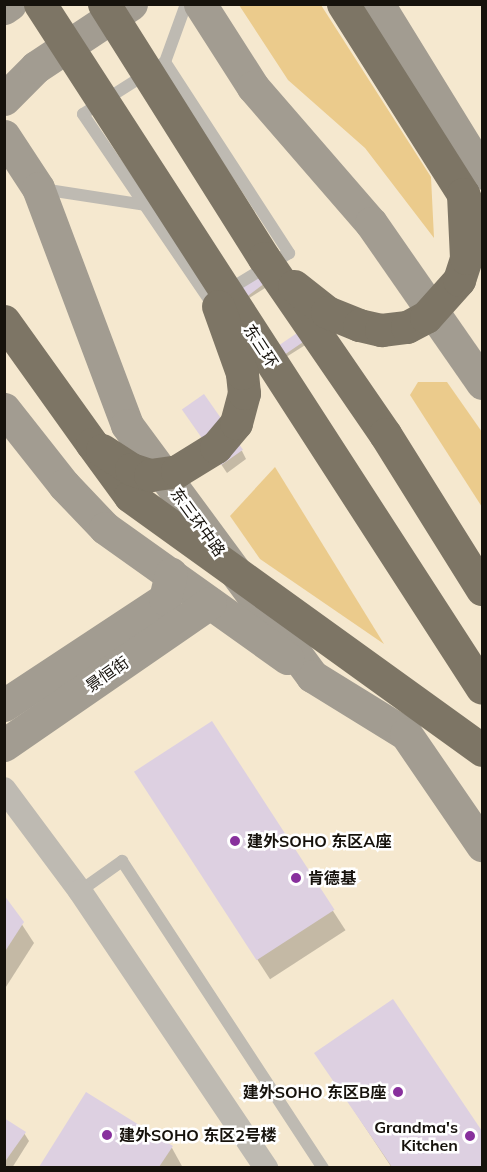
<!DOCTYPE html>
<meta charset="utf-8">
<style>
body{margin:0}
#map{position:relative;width:487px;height:1172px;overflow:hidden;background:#fef5e2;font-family:Mulish,"Noto Sans SC",sans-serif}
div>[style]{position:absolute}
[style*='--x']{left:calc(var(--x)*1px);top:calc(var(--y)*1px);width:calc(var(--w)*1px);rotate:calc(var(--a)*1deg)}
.built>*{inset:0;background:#f5e8cf;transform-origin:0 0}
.green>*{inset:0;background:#ebcb8c}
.shadow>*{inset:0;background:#0003;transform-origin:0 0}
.building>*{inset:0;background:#ddd0e1;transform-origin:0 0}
.lane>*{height:12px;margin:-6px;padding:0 6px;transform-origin:6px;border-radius:6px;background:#bebab2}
.street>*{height:24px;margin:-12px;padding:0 12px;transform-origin:12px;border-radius:12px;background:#bebab2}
.secondary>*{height:33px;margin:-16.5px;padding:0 16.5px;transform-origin:16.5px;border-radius:16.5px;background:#a29c91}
.highway>*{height:33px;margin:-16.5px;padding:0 16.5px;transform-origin:16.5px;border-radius:16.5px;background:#7d7565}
.highway-bridge>*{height:33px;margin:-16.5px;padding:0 16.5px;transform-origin:16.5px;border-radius:16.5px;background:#7d7565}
.dots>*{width:16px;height:16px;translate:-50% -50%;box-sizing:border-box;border:3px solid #fff;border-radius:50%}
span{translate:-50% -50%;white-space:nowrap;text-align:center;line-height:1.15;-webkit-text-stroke:5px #fff;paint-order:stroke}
.street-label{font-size:16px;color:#16120c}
.poi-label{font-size:16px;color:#16120c;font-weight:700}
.left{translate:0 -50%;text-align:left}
.right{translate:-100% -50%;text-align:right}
.frame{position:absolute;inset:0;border:6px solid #16120c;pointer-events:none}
</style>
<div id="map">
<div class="built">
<i style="left:5px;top:5px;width:477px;height:1163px"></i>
</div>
<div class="green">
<i style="clip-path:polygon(239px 5px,321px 5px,431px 177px,434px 238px,365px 148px,288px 80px)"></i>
<i style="clip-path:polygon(418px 382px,447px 382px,482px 432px,482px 507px,410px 395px)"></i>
<i style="clip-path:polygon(275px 467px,384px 644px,260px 559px,230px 516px)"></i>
</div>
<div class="shadow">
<i style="left:263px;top:274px;width:13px;height:29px;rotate:58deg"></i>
<i style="left:300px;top:333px;width:13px;height:30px;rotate:58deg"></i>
<i style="clip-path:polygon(189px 417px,242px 451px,246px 459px,227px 473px)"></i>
<i style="left:211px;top:723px;width:247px;height:90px;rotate:57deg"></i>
<i style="clip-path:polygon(4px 897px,34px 943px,4px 990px)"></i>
<i style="clip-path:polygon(393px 1001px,482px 1134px,482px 1168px,392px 1168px,316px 1053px)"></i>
<i style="clip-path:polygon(86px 1094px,172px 1148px,183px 1168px,40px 1168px)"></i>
<i style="clip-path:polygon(4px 1120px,24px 1133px,29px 1141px,12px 1168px,4px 1167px)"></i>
</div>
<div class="building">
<i style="left:263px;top:272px;width:10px;height:32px;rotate:53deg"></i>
<i style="left:300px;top:331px;width:11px;height:32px;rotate:56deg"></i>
<i style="left:204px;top:394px;width:68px;height:27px;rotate:55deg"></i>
<i style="left:212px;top:721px;width:225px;height:93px;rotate:57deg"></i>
<i style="clip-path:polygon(4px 895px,24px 922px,4px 953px)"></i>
<i style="clip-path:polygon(393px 999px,482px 1131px,482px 1167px,392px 1167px,314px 1053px)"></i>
<i style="clip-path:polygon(86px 1092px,173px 1146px,159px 1167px,39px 1167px)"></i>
<i style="clip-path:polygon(4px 1118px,26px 1132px,4px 1163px)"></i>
</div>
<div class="lane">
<i style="--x:165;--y:62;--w:228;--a:57"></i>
<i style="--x:289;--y:253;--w:92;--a:148.7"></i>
<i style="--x:210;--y:301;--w:226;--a:-124.2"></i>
<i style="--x:83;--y:114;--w:97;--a:-32.4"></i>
<i style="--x:165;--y:62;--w:62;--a:-70.1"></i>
<i style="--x:42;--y:189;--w:104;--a:8.8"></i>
<i style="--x:80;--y:891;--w:52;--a:-35.5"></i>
<i style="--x:122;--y:861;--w:367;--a:56.8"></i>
</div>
<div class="street">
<i style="--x:4;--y:789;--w:127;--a:53.3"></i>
<i style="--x:80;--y:891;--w:334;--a:56.1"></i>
</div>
<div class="secondary">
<i style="--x:200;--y:4;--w:98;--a:57.4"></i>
<i style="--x:253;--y:87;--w:180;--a:49.1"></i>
<i style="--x:371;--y:223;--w:195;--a:55.2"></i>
<i style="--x:378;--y:4;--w:198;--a:58.4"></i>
<i style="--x:4;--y:8;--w:7;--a:-34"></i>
<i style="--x:4;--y:99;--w:45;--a:-45"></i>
<i style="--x:36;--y:67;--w:114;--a:-33.6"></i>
<i style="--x:4;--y:136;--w:62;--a:56.8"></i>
<i style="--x:38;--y:188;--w:253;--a:69.4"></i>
<i style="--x:127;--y:425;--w:312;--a:53.6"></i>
<i style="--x:312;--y:676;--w:110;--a:31.7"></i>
<i style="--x:406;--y:734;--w:135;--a:55.6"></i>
<i style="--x:4;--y:409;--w:97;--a:51.7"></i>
<i style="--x:64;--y:485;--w:59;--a:46.4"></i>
<i style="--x:105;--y:528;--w:224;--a:35.5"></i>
<i style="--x:4;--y:705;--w:193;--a:-33.4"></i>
<i style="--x:165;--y:599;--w:26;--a:-77"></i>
<i style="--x:4;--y:745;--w:250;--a:-34.6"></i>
</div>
<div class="highway">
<i style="--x:343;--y:4;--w:225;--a:57.7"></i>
<i style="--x:463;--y:194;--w:47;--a:66.2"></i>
<i style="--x:4;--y:321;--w:151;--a:54.4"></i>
</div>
<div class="highway-bridge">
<i style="--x:40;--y:4;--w:814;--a:57.13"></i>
<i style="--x:104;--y:4;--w:300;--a:57.8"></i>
<i style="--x:264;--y:258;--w:214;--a:55.5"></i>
<i style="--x:385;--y:434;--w:183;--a:58"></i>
<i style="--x:294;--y:286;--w:42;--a:38.2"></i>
<i style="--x:327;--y:312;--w:35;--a:22"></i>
<i style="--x:359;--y:325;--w:23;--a:13"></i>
<i style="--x:381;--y:330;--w:26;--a:-7"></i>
<i style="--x:407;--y:327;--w:21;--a:-28"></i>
<i style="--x:426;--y:317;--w:50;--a:-48.3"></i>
<i style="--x:459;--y:280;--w:23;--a:-72"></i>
<i style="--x:466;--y:258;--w:64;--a:-92.7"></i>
<i style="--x:92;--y:444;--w:64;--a:53.8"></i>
<i style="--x:130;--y:496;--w:434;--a:35.8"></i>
<i style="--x:102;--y:450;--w:35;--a:33"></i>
<i style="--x:131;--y:469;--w:20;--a:18"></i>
<i style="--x:150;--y:475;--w:27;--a:-8"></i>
<i style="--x:177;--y:471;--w:46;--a:-31.6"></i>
<i style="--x:216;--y:447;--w:31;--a:-50"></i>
<i style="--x:236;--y:423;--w:31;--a:-75"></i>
<i style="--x:244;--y:393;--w:20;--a:-96"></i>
<i style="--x:242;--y:373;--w:71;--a:-109.7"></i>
</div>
<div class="dots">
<i style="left:235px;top:841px;background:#88309d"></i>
<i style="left:296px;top:878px;background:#88309d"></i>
<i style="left:398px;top:1092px;background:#88309d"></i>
<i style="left:107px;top:1135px;background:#88309d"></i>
<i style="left:470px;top:1136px;background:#88309d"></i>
</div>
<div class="street-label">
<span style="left:261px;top:346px;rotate:57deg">东三环</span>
<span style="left:198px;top:522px;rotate:54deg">东三环中路</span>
<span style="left:107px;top:674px;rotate:-35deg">景恒街</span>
</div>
<div class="poi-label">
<span class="left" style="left:247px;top:841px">建外SOHO 东区A座</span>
<span class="left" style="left:308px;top:878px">肯德基</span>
<span class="right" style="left:386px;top:1092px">建外SOHO 东区B座</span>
<span class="right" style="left:458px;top:1136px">Grandma's<br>Kitchen</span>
<span class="left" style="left:119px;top:1135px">建外SOHO 东区2号楼</span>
</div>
<div class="frame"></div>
</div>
